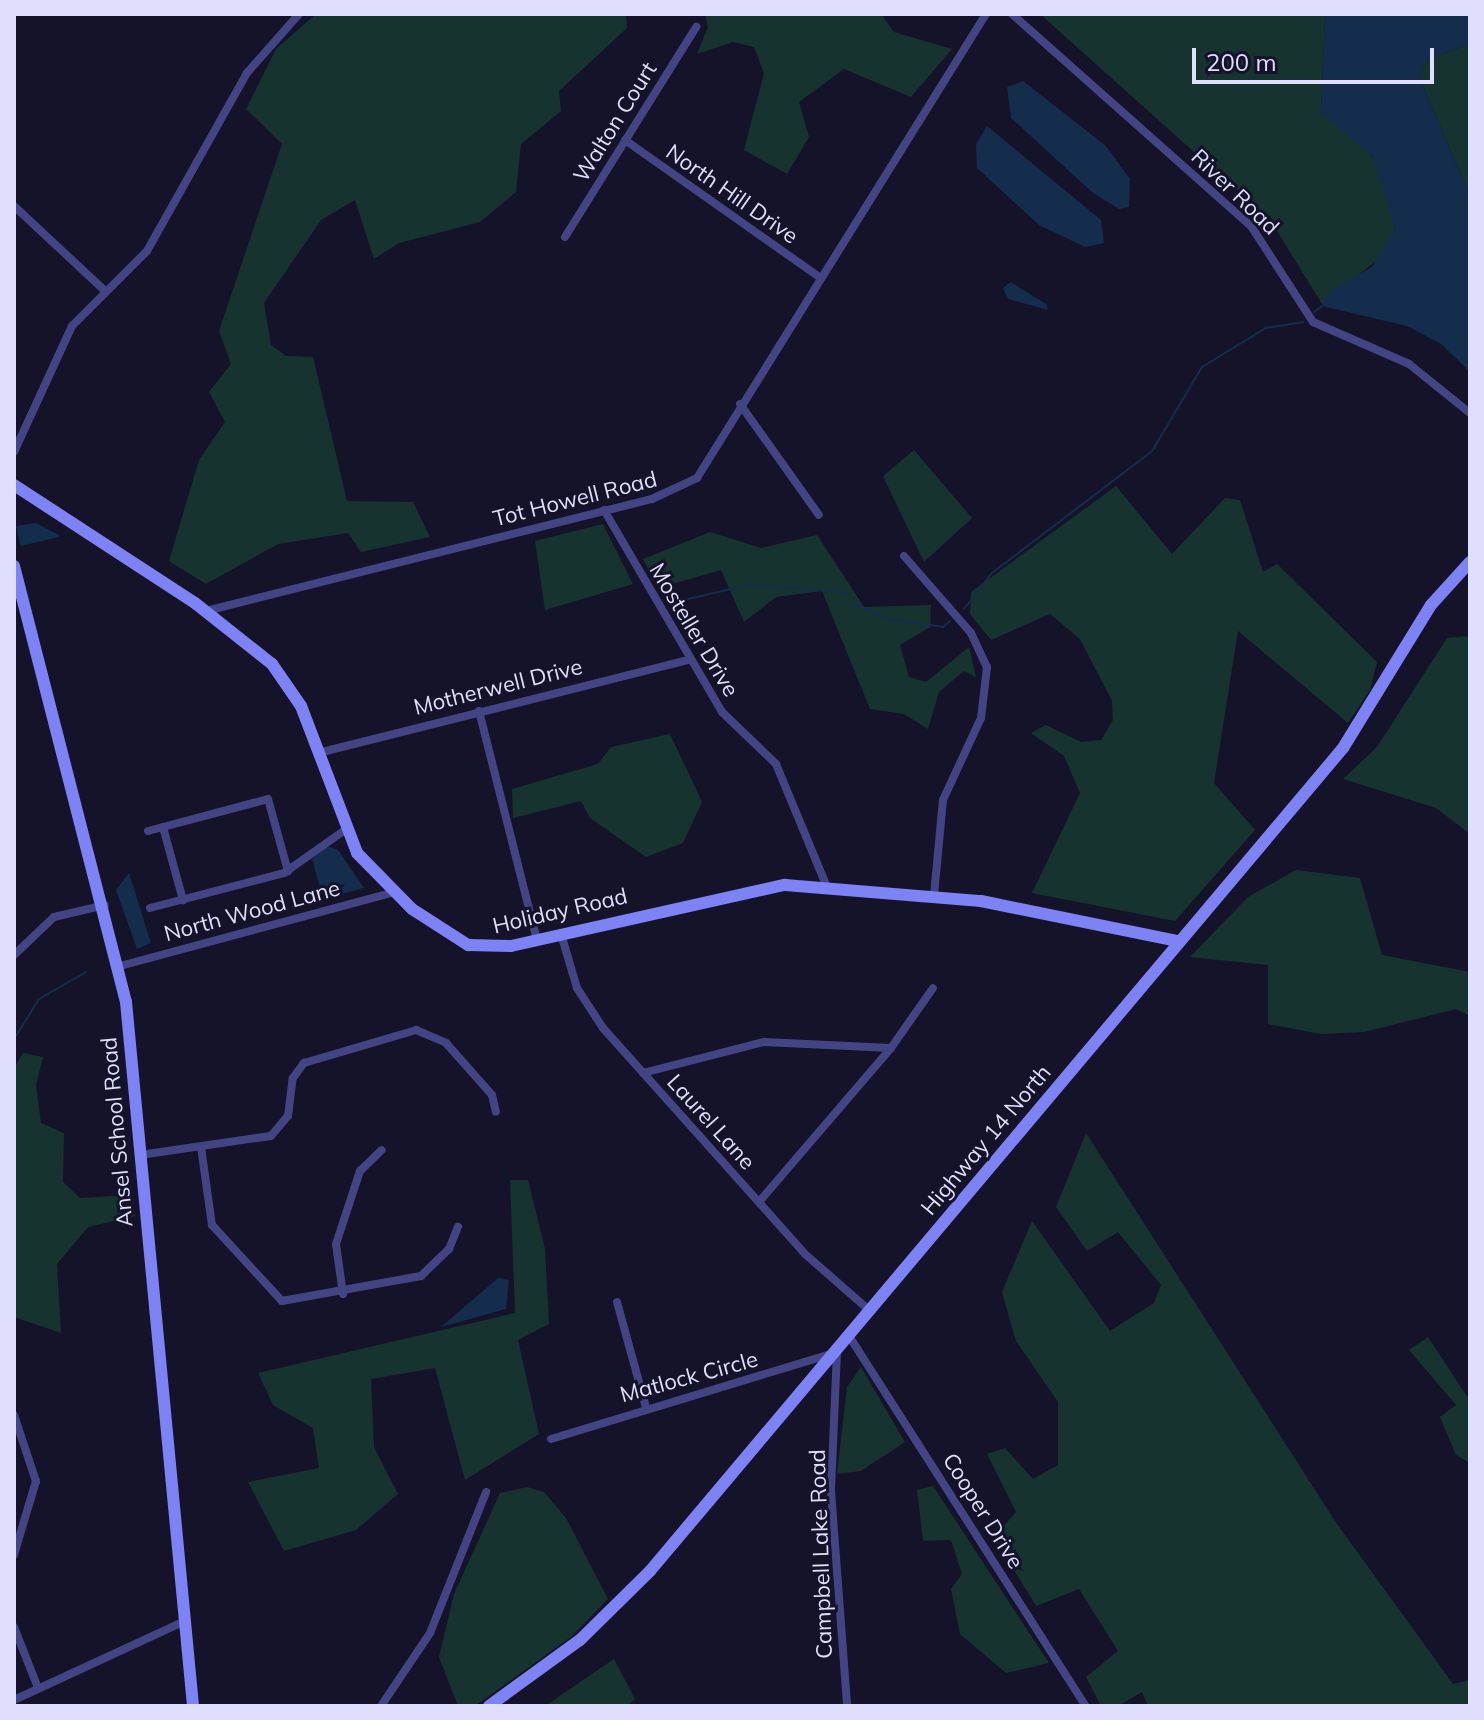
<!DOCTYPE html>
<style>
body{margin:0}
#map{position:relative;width:1484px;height:1720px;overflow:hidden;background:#151329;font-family:Mulish,sans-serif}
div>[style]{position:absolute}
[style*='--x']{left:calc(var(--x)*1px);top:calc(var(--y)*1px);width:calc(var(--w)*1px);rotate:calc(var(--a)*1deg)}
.green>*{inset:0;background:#173330}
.water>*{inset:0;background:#142d4d}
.stream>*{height:2px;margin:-1px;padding:0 1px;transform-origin:1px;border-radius:1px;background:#142d4d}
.street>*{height:8px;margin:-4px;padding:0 4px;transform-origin:4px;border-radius:4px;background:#424484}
.secondary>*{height:12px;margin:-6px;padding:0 6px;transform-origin:6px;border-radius:6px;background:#7d82f4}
span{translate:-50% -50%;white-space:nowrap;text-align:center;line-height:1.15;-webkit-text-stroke:6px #151329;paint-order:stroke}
.street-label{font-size:22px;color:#dfdefc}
.frame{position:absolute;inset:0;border:16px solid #dfdefc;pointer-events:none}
.scale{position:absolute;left:1192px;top:48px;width:242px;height:36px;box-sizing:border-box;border:4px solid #dfdefc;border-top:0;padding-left:10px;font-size:24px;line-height:28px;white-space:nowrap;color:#dfdefc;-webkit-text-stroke:6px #151329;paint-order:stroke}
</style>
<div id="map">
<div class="green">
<i style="clip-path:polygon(316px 14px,626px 14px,627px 28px,559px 91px,561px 111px,521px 144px,516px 192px,480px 222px,399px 243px,374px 259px,355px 200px,321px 220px,264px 303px,271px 345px,286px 356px,313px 357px,347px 501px,413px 502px,430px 537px,361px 552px,348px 533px,278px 544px,206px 584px,169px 561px,199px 460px,225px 422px,209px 392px,231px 364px,219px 331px,282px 144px,246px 109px,276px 49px)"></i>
<i style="clip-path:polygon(705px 14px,881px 14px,894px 32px,952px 49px,911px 97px,844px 69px,799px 102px,809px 137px,787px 174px,744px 150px,764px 73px,754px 47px,733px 42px,697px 54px,708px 27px)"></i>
<i style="clip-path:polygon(1040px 14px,1325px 14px,1321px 113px,1362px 144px,1380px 168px,1395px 229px,1386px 253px,1322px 304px,1271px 221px)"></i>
<i style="clip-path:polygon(1470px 44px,1470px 196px,1419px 77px,1428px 59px)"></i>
<i style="clip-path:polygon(914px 450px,972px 518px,924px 562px,883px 476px)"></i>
<i style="clip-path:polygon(1116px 486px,1172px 554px,1225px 498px,1240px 500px,1263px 572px,1277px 564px,1377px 662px,1370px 690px,1348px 723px,1238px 631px,1214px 783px,1255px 830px,1175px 921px,1032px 893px,1080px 793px,1064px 756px,1031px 733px,1046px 725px,1081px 742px,1101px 740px,1113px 720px,1112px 701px,1080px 639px,1050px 614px,991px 640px,970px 614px,971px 592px)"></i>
<i style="clip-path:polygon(603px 524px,633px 584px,545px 610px,535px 541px)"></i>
<i style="clip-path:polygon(710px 532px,761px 548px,817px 535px,864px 607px,931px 605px,930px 627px,900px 645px,909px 677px,926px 682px,969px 647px,976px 677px,964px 671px,939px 692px,928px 729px,904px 714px,870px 709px,822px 591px,776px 597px,744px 622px,721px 570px,658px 588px,643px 559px)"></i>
<i style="clip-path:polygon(1470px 636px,1470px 834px,1436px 808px,1343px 779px,1377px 747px,1447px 638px)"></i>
<i style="clip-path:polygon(670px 734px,702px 802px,683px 843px,646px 857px,590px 818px,581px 801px,513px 818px,512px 789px,598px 764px,611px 747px)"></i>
<i style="clip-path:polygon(1296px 870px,1360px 878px,1382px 955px,1470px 972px,1470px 1016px,1456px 1009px,1364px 1032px,1321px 1034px,1268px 1024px,1268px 965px,1190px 957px,1248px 897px)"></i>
<i style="clip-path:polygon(23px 1053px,43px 1057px,36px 1085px,41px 1123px,64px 1133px,63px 1182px,80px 1198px,133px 1195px,135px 1216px,88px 1227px,57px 1264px,61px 1333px,14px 1317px,14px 1068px)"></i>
<i style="clip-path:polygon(1086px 1133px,1337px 1524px,1453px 1684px,1470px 1680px,1470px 1706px,1148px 1706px,1142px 1692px,1118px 1706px,1101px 1706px,1086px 1677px,1118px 1651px,1079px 1589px,1036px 1606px,994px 1537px,1016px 1512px,987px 1454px,1005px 1448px,1033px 1479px,1058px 1465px,1058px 1402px,1016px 1341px,1002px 1292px,1032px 1221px,1110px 1331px,1154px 1303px,1161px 1285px,1118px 1232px,1087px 1251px,1056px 1207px)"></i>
<i style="clip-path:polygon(510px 1180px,528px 1180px,545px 1249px,549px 1324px,518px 1340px,539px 1434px,465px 1480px,435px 1368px,371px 1379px,374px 1447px,398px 1494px,356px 1530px,284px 1551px,248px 1482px,319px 1468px,313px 1428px,273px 1405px,258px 1373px,515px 1313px)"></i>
<i style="clip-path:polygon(1428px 1337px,1470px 1401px,1470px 1463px,1456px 1455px,1440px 1417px,1456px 1405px,1409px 1350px)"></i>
<i style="clip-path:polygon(861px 1367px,905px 1442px,861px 1471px,837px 1474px,847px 1387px)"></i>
<i style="clip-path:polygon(933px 1486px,1049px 1663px,1006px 1673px,960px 1634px,951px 1589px,962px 1574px,951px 1540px,923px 1541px,917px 1490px)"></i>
<i style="clip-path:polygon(527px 1487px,544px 1492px,566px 1518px,608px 1599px,571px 1637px,475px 1706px,458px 1706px,439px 1657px,454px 1594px,500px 1493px)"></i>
<i style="clip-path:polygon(614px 1659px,635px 1699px,627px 1706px,545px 1706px)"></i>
</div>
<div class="water">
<i style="clip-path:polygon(1325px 14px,1470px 14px,1470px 44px,1428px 59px,1419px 77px,1470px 196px,1470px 372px,1441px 344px,1407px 326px,1322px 306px,1330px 291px,1372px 267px,1395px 229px,1372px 156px,1321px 113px)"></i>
<i style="clip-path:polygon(1023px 81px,1106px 146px,1130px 179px,1129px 207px,1119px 209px,1093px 193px,1011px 118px,1007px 87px)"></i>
<i style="clip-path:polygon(987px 126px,1101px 220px,1104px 243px,1085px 247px,1039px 225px,977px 168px,976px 144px)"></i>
<i style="clip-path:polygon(1011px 282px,1046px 304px,1048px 310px,1008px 299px,1003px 288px)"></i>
<i style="clip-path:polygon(36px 523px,59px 535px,59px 537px,21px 546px,16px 526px)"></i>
<i style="clip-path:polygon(327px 846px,338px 850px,364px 888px,323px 899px,312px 859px)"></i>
<i style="clip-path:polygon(129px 873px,151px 943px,137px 949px,116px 890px)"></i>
<i style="clip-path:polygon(498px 1278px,509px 1280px,506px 1309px,441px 1327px)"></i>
</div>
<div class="stream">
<i style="--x:1314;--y:312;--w:10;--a:-37"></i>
<i style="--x:688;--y:599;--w:66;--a:-13.2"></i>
<i style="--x:752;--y:584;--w:96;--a:5.4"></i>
<i style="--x:853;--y:603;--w:39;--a:24"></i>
<i style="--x:889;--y:619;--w:55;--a:8.4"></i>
<i style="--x:943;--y:627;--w:9;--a:-41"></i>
<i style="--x:964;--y:609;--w:46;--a:-52.1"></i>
<i style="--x:992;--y:573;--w:201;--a:-37.3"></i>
<i style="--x:1152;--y:451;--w:98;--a:-59.2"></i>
<i style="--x:1202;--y:367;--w:75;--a:-31.4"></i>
<i style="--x:1266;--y:328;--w:38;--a:-9"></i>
<i style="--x:14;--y:1039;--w:47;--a:-58"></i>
<i style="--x:39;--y:999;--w:54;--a:-29.9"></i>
</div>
<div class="street">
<i style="--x:1012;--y:14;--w:319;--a:41.6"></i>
<i style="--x:1251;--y:226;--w:114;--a:57.1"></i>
<i style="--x:1313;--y:322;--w:105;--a:23.6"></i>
<i style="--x:1409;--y:364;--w:78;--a:38.8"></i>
<i style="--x:625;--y:140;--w:236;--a:35.2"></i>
<i style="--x:14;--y:206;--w:125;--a:43"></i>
<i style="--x:565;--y:237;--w:248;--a:-58"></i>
<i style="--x:740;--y:404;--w:136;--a:54.6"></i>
<i style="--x:14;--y:452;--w:139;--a:-65.3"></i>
<i style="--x:72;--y:326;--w:106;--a:-45"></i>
<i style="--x:147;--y:251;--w:204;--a:-60.7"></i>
<i style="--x:247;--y:73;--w:79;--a:-48.6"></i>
<i style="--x:604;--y:510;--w:234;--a:59.7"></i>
<i style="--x:722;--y:712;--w:75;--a:43.9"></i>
<i style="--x:776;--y:764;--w:133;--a:67.5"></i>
<i style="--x:904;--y:556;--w:102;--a:49"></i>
<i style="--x:971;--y:633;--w:38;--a:65"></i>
<i style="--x:987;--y:667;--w:51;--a:96.7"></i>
<i style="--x:981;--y:718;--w:90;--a:114.9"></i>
<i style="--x:943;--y:800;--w:95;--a:95.4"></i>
<i style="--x:206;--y:611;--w:460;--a:-14.1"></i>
<i style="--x:652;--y:499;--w:50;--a:-25"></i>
<i style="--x:697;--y:478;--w:547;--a:-58.08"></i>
<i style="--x:479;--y:711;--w:236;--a:75.8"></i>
<i style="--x:318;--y:753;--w:381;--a:-14.1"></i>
<i style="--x:163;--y:827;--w:76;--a:74.7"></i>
<i style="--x:148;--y:831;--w:124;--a:-14.9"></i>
<i style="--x:268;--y:799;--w:75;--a:74.5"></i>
<i style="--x:150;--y:908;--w:138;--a:-14.6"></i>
<i style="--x:284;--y:873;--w:75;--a:-35.2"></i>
<i style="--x:561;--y:934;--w:56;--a:73.5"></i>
<i style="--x:577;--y:988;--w:48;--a:57"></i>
<i style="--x:603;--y:1028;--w:303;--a:48.2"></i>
<i style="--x:805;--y:1254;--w:85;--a:41.2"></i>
<i style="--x:14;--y:955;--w:55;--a:-43.5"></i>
<i style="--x:54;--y:917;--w:52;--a:-13.2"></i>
<i style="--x:120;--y:966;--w:284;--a:-15.1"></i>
<i style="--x:643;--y:1073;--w:125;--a:-14.4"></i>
<i style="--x:764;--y:1042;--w:127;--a:2.7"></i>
<i style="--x:891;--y:1048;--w:73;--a:-55"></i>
<i style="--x:201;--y:1147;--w:79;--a:82"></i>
<i style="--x:212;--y:1225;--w:103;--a:47.4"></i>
<i style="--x:282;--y:1301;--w:141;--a:-10.2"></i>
<i style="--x:421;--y:1276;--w:39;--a:-44"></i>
<i style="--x:449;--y:1249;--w:24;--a:-68"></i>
<i style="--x:140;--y:1155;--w:132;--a:-8.3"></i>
<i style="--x:271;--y:1136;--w:26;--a:-50"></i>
<i style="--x:288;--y:1116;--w:38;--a:-83"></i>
<i style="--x:293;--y:1078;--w:19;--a:-54"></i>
<i style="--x:304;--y:1063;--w:117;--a:-16.4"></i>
<i style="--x:416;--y:1030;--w:33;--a:23"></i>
<i style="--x:446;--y:1043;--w:69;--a:48.5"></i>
<i style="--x:492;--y:1095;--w:17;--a:77"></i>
<i style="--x:759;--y:1202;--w:203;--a:-49.4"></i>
<i style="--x:343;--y:1294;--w:50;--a:-98"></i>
<i style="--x:336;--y:1244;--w:77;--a:-71.8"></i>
<i style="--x:360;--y:1171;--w:30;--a:-44"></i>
<i style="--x:617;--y:1302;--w:109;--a:74.6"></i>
<i style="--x:849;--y:1336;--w:439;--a:57.4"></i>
<i style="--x:14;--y:1415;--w:70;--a:71.6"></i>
<i style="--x:36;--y:1481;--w:77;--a:106.6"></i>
<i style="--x:551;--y:1439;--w:299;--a:-16.9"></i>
<i style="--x:837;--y:1352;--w:139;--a:92.5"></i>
<i style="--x:831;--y:1491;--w:216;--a:85.7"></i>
<i style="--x:14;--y:1627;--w:66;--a:68.5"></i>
<i style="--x:14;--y:1700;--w:188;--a:-24.8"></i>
<i style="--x:381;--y:1706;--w:88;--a:-56.1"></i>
<i style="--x:430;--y:1633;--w:152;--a:-68.3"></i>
</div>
<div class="secondary">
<i style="--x:14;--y:485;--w:216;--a:33.1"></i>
<i style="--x:195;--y:603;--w:98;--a:38.4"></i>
<i style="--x:272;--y:664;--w:51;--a:55.4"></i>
<i style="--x:301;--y:706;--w:157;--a:69.1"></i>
<i style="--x:357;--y:853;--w:78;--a:45.5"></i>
<i style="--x:412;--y:909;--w:67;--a:32.7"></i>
<i style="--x:468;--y:945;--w:43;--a:1.3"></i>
<i style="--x:511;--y:946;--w:281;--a:-12.6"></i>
<i style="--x:785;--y:885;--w:197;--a:4.7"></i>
<i style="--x:981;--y:901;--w:201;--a:11.5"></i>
<i style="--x:14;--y:566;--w:450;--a:75.6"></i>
<i style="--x:126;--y:1002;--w:707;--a:84.56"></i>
<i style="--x:489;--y:1706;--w:112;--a:-36"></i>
<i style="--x:580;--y:1640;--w:98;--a:-44.6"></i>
<i style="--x:650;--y:1571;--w:1076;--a:-49.9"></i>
<i style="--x:1343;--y:748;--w:168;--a:-58.4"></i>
<i style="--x:1431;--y:605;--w:58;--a:-47.8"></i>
</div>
<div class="street-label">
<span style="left:615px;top:122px;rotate:-58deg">Walton Court</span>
<span style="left:1235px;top:192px;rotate:44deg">River Road</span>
<span style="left:732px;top:194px;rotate:35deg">North Hill Drive</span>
<span style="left:575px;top:499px;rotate:-14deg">Tot Howell Road</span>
<span style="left:694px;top:630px;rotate:59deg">Mosteller Drive</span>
<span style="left:498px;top:687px;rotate:-14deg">Motherwell Drive</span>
<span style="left:252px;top:911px;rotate:-15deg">North Wood Lane</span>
<span style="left:560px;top:911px;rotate:-13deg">Holiday Road</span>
<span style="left:711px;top:1122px;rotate:48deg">Laurel Lane</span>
<span style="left:117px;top:1132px;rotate:-95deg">Ansel School Road</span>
<span style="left:986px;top:1140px;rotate:-50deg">Highway 14 North</span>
<span style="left:689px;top:1377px;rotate:-15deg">Matlock Circle</span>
<span style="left:983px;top:1511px;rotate:58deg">Cooper Drive</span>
<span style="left:821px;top:1554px;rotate:-92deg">Campbell Lake Road</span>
</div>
<div class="frame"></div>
<div class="scale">200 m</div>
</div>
